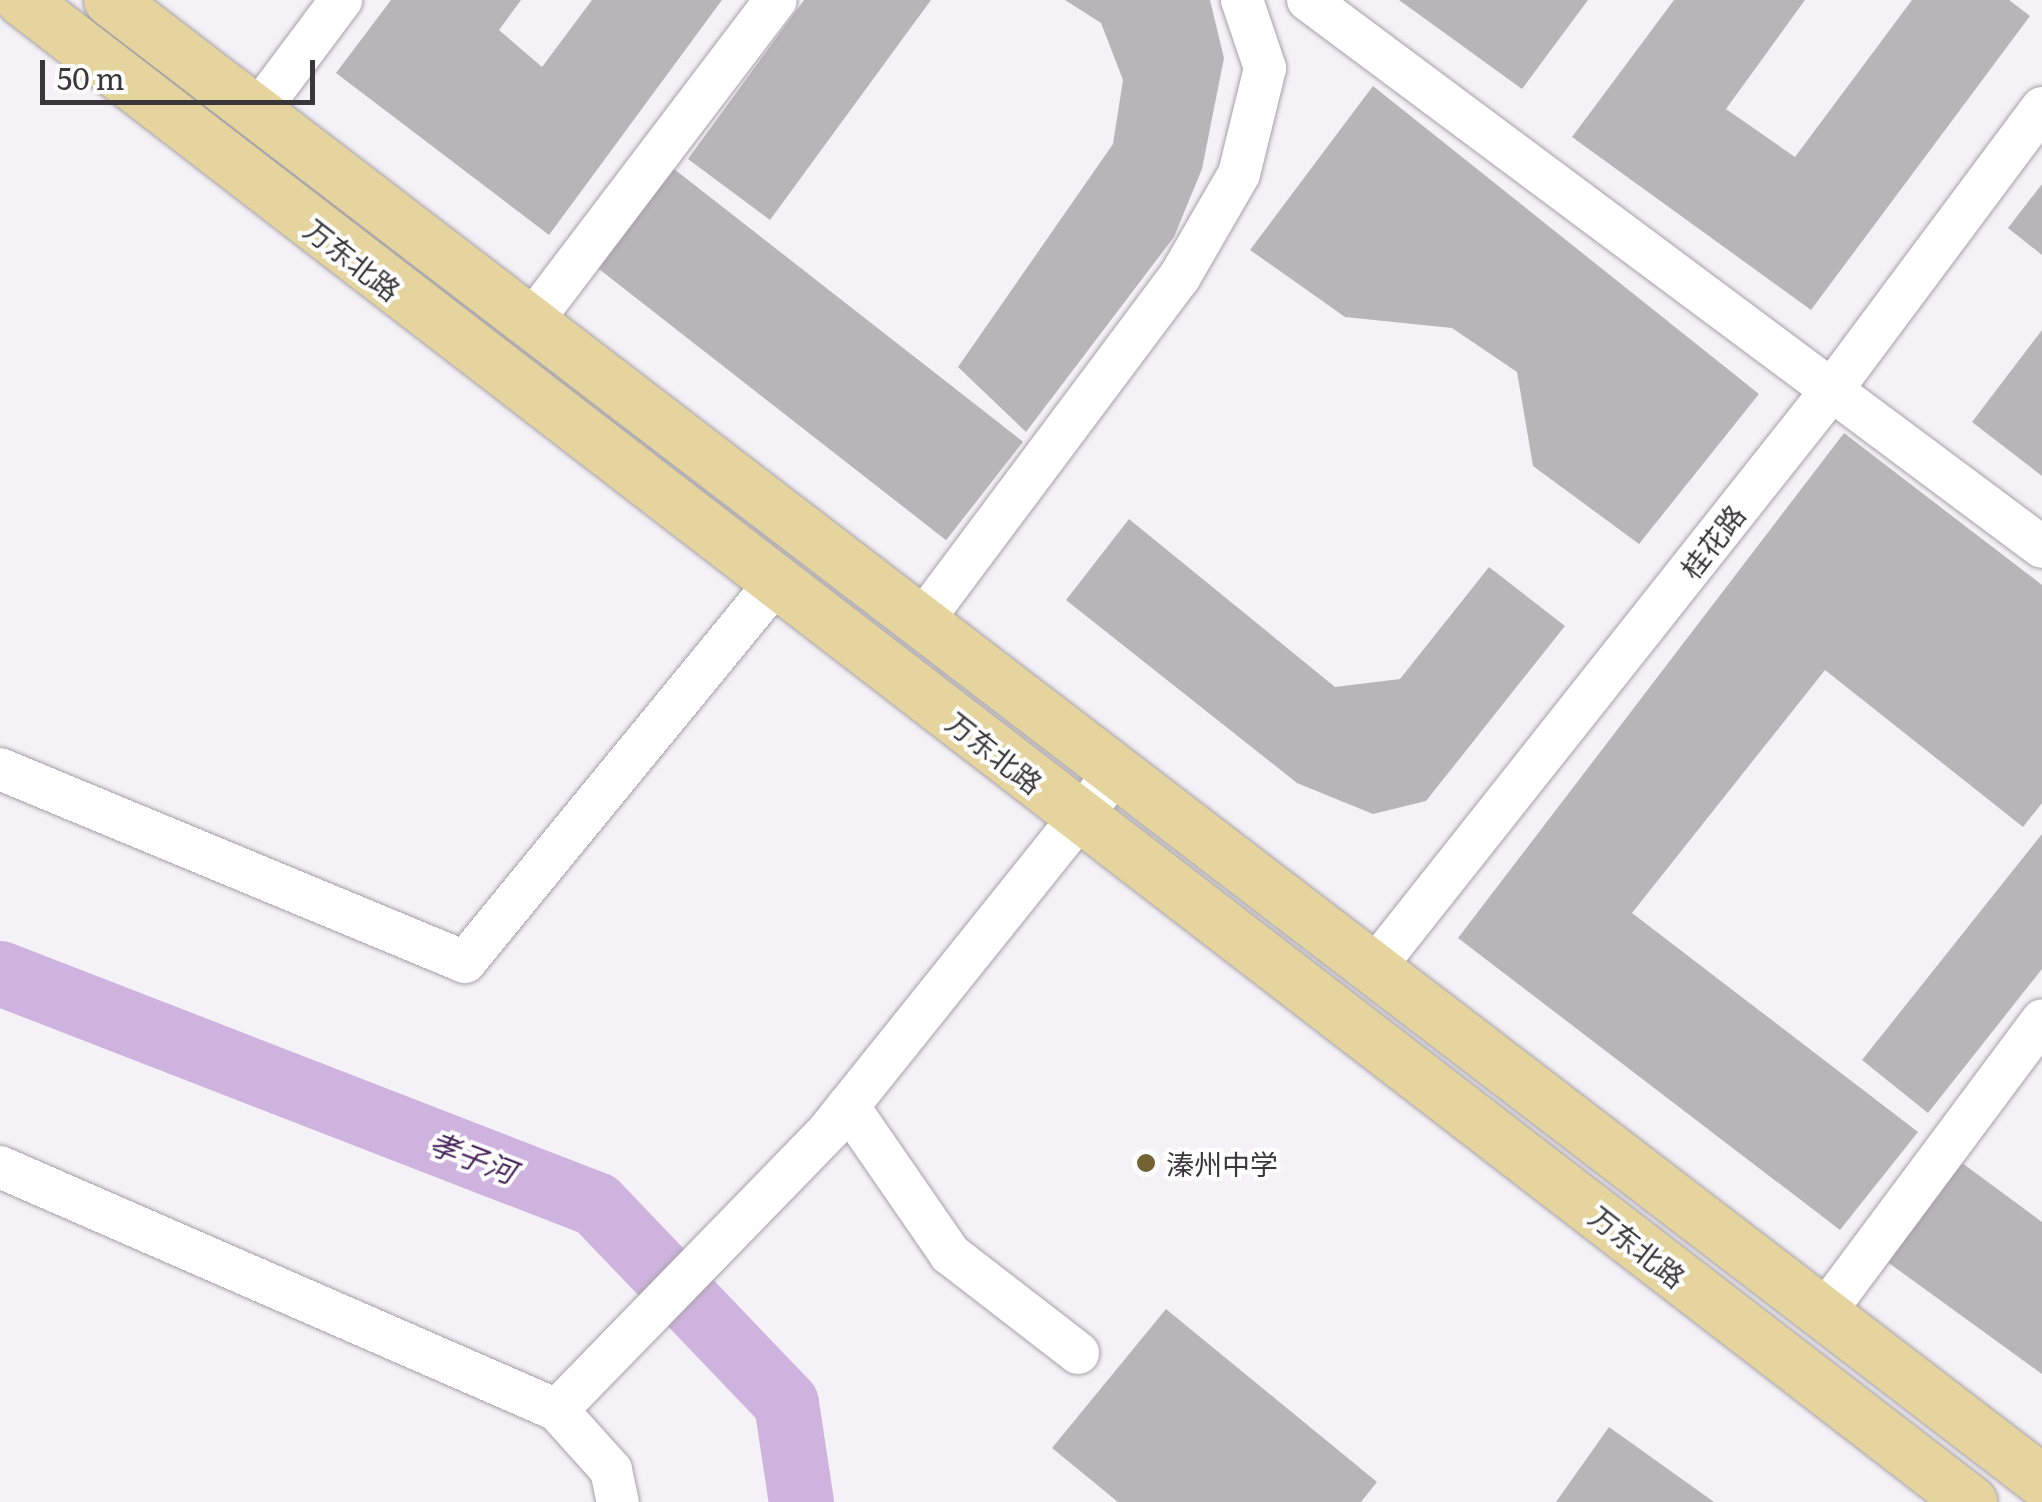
<!DOCTYPE html>
<meta charset="utf-8">
<style>
body{margin:0}
#map{position:relative;width:2042px;height:1502px;overflow:hidden;background:#f5f2f7;font-family:Literata,"Noto Sans SC",serif}
div>[style]{position:absolute}
[style*='--x']{left:calc(var(--x)*1px);top:calc(var(--y)*1px);width:calc(var(--w)*1px);rotate:calc(var(--a)*1deg)}
.river>*{height:65px;margin:-32.5px;padding:0 32.5px;transform-origin:32.5px;border-radius:32.5px;background:#ceb3de}
.building>*{inset:0;background:#b8b5b9;transform-origin:0 0}
.roads{filter:drop-shadow(0 0 2px #a4a1a6) drop-shadow(0 0 2px #a4a1a6)}
.minor>*{height:42px;margin:-21px;padding:0 21px;transform-origin:21px;border-radius:21px;background:#fff}
.major>*{height:52px;margin:-26px;padding:0 26px;transform-origin:26px;border-radius:26px;background:#e5d49e}
.dots>*{width:28px;height:28px;translate:-50% -50%;box-sizing:border-box;border:5px solid #fff;border-radius:50%}
span{translate:-50% -50%;white-space:nowrap;text-align:center;line-height:1.15;-webkit-text-stroke:8px #fff;paint-order:stroke}
.street-label{font-size:28px;color:#393739}
.poi-label{font-size:28px;color:#393739}
.left{translate:0 -50%;text-align:left}
.water-label{font-size:30px;color:#4a275b;font-style:italic}
.scale{position:absolute;left:40px;top:60px;width:275px;height:45px;box-sizing:border-box;border:5px solid #393739;border-top:0;padding-left:12px;font-size:30px;line-height:35px;white-space:nowrap;color:#393739;-webkit-text-stroke:8px #fff;paint-order:stroke}
</style>
<div id="map">
<div class="river">
<i style="--x:0;--y:973;--w:639;--a:21.19"></i>
<i style="--x:596;--y:1204;--w:275;--a:46.3"></i>
<i style="--x:786;--y:1403;--w:100;--a:81.4"></i>
</div>
<div class="building">
<i style="clip-path:polygon(391px 0,521px 0,499px 30px,542px 67px,592px 0,722px 0,549px 235px,336px 73px)"></i>
<i style="clip-path:polygon(804px 0,931px 0,770px 220px,688px 159px)"></i>
<i style="clip-path:polygon(1065px 0,1210px 0,1224px 58px,1202px 169px,1174px 237px,1026px 432px,958px 367px,1113px 144px,1123px 80px,1101px 23px)"></i>
<i style="clip-path:polygon(1399px 0,1588px 0,1522px 89px)"></i>
<i style="clip-path:polygon(1674px 0,1805px 0,1726px 109px,1795px 157px,1912px 0,2009px 0,2030px 16px,1811px 310px,1572px 137px)"></i>
<i style="clip-path:polygon(1373px 86px,1759px 394px,1639px 544px,1533px 466px,1517px 372px,1452px 328px,1345px 317px,1250px 250px)"></i>
<i style="left:674px;top:169px;width:443px;height:125px;rotate:38deg"></i>
<i style="clip-path:polygon(2042px 184px,2042px 255px,2008px 228px)"></i>
<i style="clip-path:polygon(2042px 330px,2042px 476px,1972px 422px)"></i>
<i style="clip-path:polygon(1844px 433px,2042px 585px,2042px 803px,2023px 827px,1825px 670px,1632px 913px,1918px 1132px,1840px 1230px,1458px 938px)"></i>
<i style="clip-path:polygon(1129px 519px,1335px 687px,1400px 679px,1489px 567px,1565px 626px,1426px 801px,1373px 814px,1297px 783px,1066px 600px)"></i>
<i style="clip-path:polygon(2042px 834px,2042px 969px,1928px 1113px,1862px 1060px)"></i>
<i style="clip-path:polygon(1958px 1160px,2042px 1222px,2042px 1374px,1886px 1261px)"></i>
<i style="clip-path:polygon(1166px 1309px,1377px 1482px,1361px 1502px,1118px 1502px,1052px 1448px)"></i>
<i style="clip-path:polygon(1609px 1427px,1714px 1502px,1556px 1502px)"></i>
</div>
<div class="roads">
<div class="minor">
<i style="--x:1308;--y:0;--w:915;--a:36.69"></i>
<i style="--x:258;--y:111;--w:139;--a:-53.2"></i>
<i style="--x:532;--y:321;--w:403;--a:-52.8"></i>
<i style="--x:922;--y:621;--w:429;--a:-53.2"></i>
<i style="--x:1179;--y:278;--w:120;--a:-60"></i>
<i style="--x:1239;--y:174;--w:109;--a:-76.2"></i>
<i style="--x:1265;--y:68;--w:72;--a:-108.7"></i>
<i style="--x:0;--y:769;--w:503;--a:22.54"></i>
<i style="--x:465;--y:962;--w:490;--a:-50.7"></i>
<i style="--x:1374;--y:968;--w:736;--a:-51.62"></i>
<i style="--x:1831;--y:391;--w:353;--a:-53.3"></i>
<i style="--x:848;--y:1106;--w:180;--a:55.4"></i>
<i style="--x:950;--y:1254;--w:162;--a:37.7"></i>
<i style="--x:0;--y:1167;--w:608;--a:23.57"></i>
<i style="--x:557;--y:1410;--w:81;--a:48"></i>
<i style="--x:611;--y:1470;--w:33;--a:78"></i>
<i style="--x:1824;--y:1313;--w:365;--a:-53.3"></i>
<i style="--x:557;--y:1410;--w:390;--a:-45.8"></i>
<i style="--x:829;--y:1130;--w:461;--a:-51.3"></i>
</div>
<div class="major">
<i style="--x:22;--y:0;--w:2461;--a:37.62"></i>
<i style="--x:110;--y:0;--w:2434;--a:37.47"></i>
</div>
</div>
<div class="dots">
<i style="left:1146px;top:1163px;background:#736331"></i>
</div>
<div class="street-label">
<span style="left:353px;top:259px;rotate:38deg">万东北路</span>
<span style="left:1712px;top:541px;rotate:-52deg">桂花路</span>
<span style="left:995px;top:752px;rotate:38deg">万东北路</span>
<span style="left:1638px;top:1246px;rotate:38deg">万东北路</span>
</div>
<div class="poi-label">
<span class="left" style="left:1166px;top:1163px">溱州中学</span>
</div>
<div class="water-label">
<span style="left:473px;top:1156px;rotate:21deg">孝子河</span>
</div>
<div class="scale">50 m</div>
</div>
